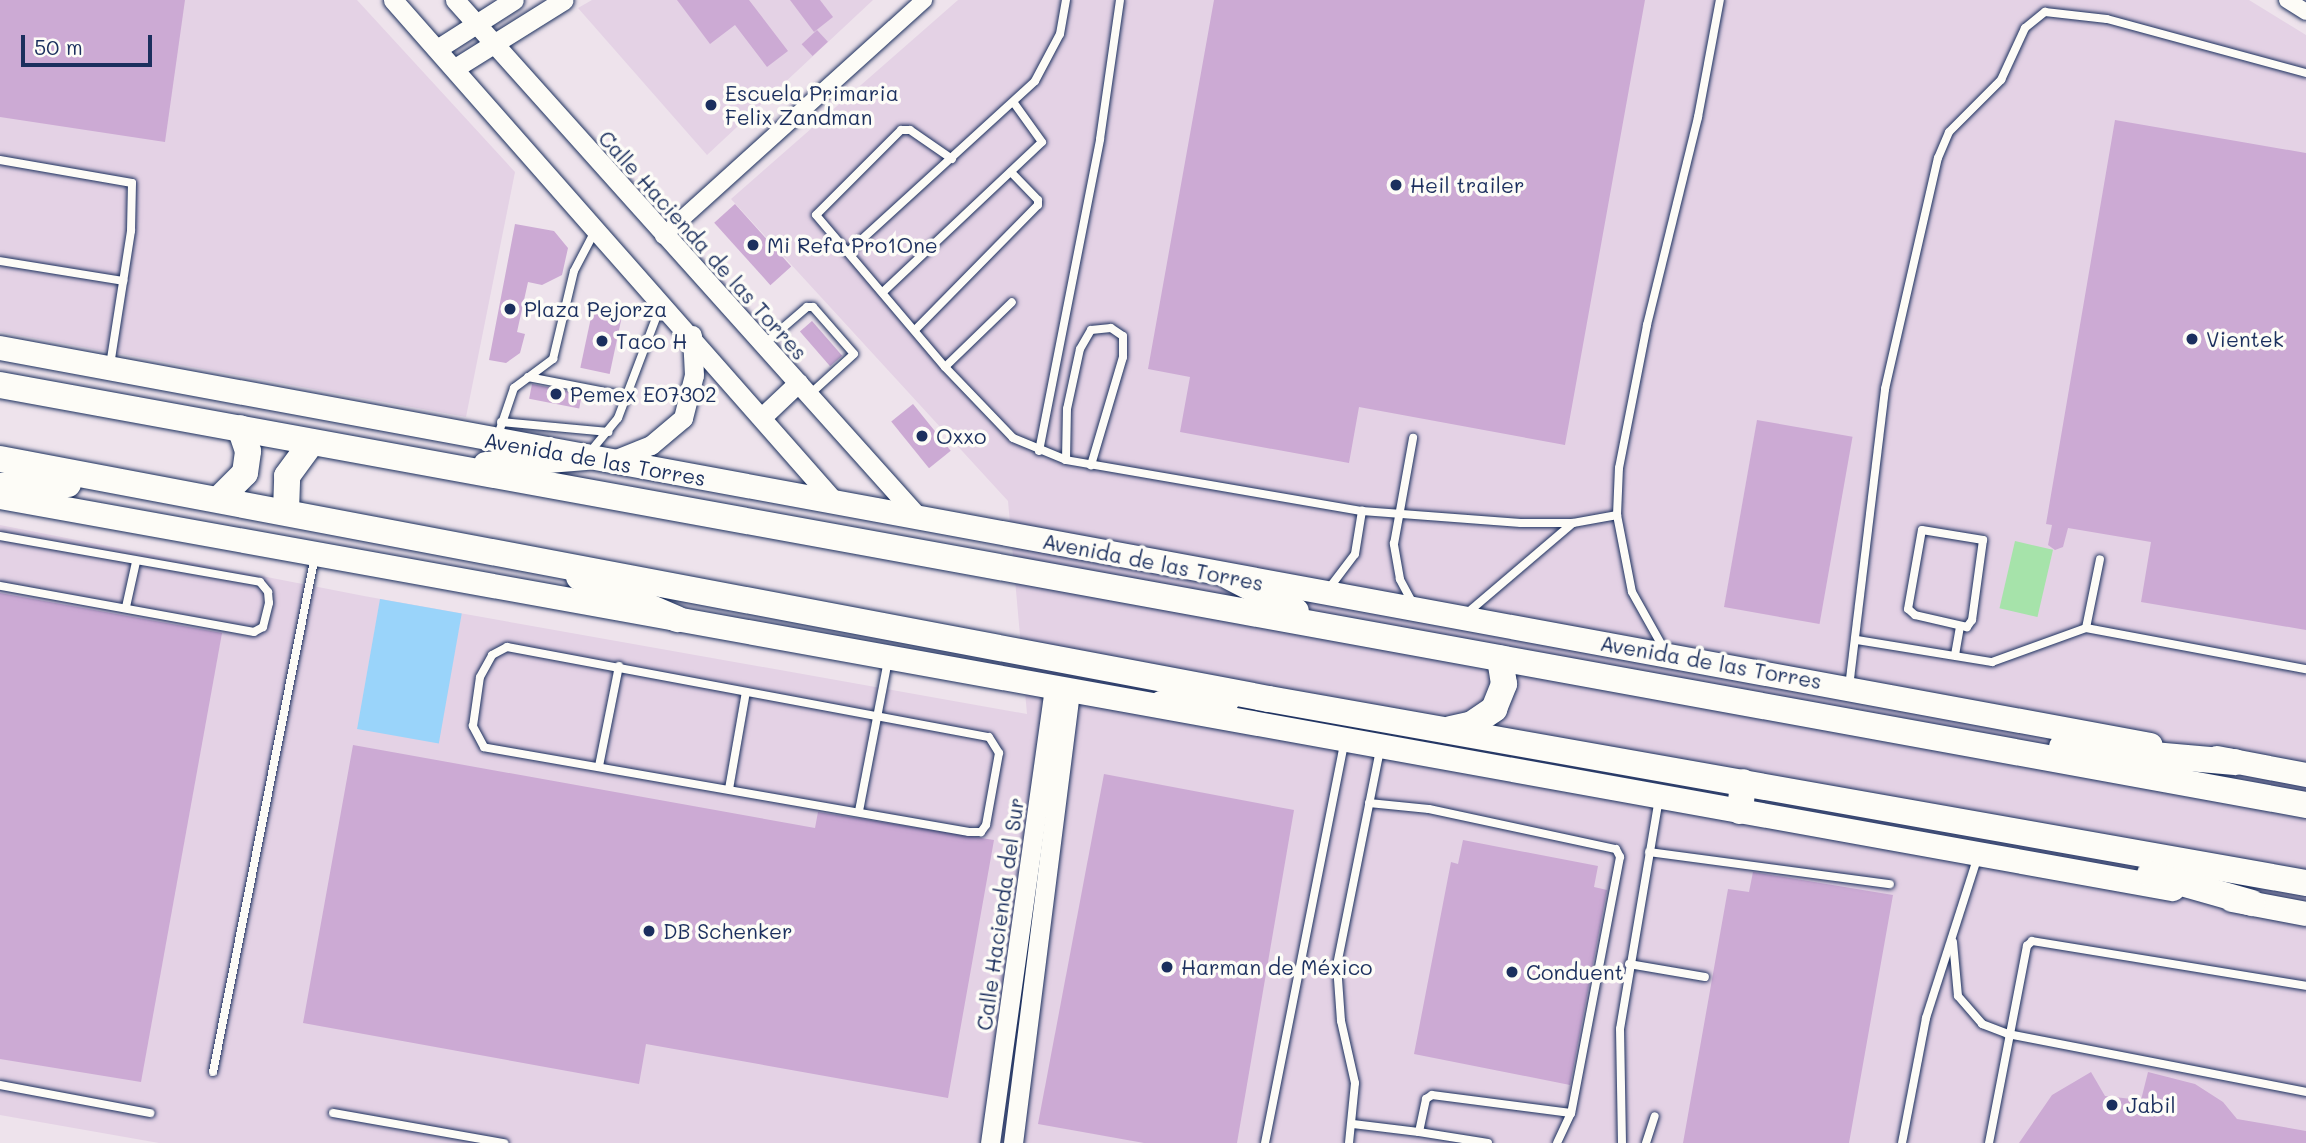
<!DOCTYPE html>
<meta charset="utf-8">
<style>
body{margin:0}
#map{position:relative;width:2306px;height:1143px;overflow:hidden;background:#eee3ec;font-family:Mali,sans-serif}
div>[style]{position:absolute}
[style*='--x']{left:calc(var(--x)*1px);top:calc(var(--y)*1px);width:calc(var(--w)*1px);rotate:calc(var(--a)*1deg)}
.built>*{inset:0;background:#e4d2e5}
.green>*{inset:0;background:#a6e3aa;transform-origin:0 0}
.water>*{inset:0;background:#9ad4fa;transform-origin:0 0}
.building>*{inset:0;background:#ccaad4;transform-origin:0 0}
.roads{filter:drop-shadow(0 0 2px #1b2f5e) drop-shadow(0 0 2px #1b2f5e)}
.service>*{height:8px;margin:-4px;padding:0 4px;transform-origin:4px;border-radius:4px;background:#fdfcf7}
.minor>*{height:16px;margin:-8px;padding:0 8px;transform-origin:8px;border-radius:8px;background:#fdfcf7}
.tertiary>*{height:19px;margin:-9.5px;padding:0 9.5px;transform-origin:9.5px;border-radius:9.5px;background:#fdfcf7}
.primary>*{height:24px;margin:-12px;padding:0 12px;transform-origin:12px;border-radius:12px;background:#fdfcf7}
.trunk>*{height:26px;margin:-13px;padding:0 13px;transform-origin:13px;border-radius:13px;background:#fdfcf7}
.dots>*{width:19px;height:19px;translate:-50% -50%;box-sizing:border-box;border:4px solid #fdfcf7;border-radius:50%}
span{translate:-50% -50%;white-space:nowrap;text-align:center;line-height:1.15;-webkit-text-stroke:7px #fdfcf7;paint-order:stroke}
.poi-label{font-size:21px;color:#1b2f5e}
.left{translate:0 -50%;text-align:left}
.street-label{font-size:21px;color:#1b2f5e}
.scale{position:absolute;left:21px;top:35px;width:131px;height:32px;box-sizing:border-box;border:4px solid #1b2f5e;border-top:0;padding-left:9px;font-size:21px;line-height:24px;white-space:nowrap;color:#1b2f5e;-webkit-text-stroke:5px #fdfcf7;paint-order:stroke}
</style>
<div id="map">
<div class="built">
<i style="clip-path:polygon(0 0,357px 0,515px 172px,466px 417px,0 332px)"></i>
<i style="clip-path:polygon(592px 0,873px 0,707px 155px,578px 8px)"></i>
<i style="clip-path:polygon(958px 0,2249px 0,2306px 35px,2306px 1143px,159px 1143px,0 1115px,0 525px,364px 596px,1027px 714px,1008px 501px,731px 199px)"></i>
</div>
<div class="green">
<i style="left:2015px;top:541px;width:39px;height:69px;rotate:13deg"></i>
</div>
<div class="water">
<i style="left:380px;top:599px;width:83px;height:132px;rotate:10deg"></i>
</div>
<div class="building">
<i style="clip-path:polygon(0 0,185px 0,165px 142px,0 117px)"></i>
<i style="clip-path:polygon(677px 0,749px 0,788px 51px,767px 67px,735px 25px,710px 44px)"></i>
<i style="clip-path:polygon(790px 0,820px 0,833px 17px,814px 32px)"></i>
<i style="clip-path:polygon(1214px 0,1645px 0,1565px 445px,1359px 407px,1349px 463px,1180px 432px,1190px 377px,1148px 369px)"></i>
<i style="left:817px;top:30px;width:16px;height:21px;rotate:47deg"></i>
<i style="clip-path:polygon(2115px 120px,2306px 153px,2306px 630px,2141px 602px,2151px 542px,2068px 528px,2063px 547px,2055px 550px,2048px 545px,2052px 525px,2046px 524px)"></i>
<i style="left:735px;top:204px;width:84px;height:28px;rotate:48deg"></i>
<i style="clip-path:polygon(515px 224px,554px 231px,568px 248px,562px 275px,542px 285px,528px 282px,517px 332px,525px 334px,520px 353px,506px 363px,489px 360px)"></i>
<i style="left:593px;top:308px;width:30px;height:61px;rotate:12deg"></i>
<i style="left:812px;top:321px;width:46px;height:16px;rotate:49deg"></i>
<i style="left:532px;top:384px;width:51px;height:15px;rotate:11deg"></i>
<i style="left:913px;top:404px;width:60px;height:28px;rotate:51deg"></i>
<i style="left:1757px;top:420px;width:97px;height:190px;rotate:10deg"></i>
<i style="clip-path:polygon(0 593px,222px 633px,141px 1082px,0 1059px)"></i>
<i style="clip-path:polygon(353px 745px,815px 828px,818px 812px,994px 840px,948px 1098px,646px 1044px,639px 1084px,303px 1023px)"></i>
<i style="clip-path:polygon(1104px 774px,1294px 810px,1237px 1143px,1144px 1143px,1038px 1124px)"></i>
<i style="clip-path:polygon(1463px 840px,1598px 866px,1594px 887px,1607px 890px,1570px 1085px,1414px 1054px,1451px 862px,1458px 864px)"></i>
<i style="clip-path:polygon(1753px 872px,1893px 895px,1849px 1143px,1683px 1143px,1728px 889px,1749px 892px)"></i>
<i style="clip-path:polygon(2091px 1072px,2105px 1096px,2141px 1100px,2148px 1072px,2195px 1084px,2223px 1102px,2237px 1119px,2306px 1131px,2306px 1143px,2019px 1143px,2052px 1095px)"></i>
</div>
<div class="roads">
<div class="service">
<i style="--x:952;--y:159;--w:51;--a:-145.4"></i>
<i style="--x:910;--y:130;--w:9;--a:180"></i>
<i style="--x:901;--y:130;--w:120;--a:135"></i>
<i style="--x:816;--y:215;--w:199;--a:49.7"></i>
<i style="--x:945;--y:367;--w:98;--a:46.2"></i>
<i style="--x:1013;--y:438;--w:57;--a:22.5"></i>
<i style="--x:1066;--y:460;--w:300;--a:9.8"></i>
<i style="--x:1362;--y:511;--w:159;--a:4.3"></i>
<i style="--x:1521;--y:523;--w:52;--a:0"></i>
<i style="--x:1573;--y:523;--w:45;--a:-10.3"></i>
<i style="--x:1617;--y:515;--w:47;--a:-87.6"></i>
<i style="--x:1619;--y:468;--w:146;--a:-78.9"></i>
<i style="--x:1647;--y:325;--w:214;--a:-76.2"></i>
<i style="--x:1698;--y:117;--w:119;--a:-79.4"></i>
<i style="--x:0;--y:160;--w:134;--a:9.9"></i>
<i style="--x:132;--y:183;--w:48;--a:91.2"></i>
<i style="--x:131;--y:231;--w:136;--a:98.9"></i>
<i style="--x:848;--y:252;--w:253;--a:-42.4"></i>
<i style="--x:1035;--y:81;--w:53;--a:-62"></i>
<i style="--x:1060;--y:34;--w:35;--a:-80"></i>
<i style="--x:0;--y:261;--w:125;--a:9.2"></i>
<i style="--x:884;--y:291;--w:217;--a:-43.3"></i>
<i style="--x:1042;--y:142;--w:48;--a:-125.7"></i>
<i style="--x:915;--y:330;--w:175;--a:-45.5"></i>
<i style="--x:1038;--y:205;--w:5;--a:-90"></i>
<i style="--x:1038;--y:200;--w:39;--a:-134"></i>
<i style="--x:763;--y:345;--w:58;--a:-40.8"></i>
<i style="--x:807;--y:307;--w:6;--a:0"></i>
<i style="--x:813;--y:307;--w:62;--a:48.9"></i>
<i style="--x:854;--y:354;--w:59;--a:137.7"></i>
<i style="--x:945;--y:367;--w:93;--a:-44.1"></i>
<i style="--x:528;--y:377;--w:101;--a:10.9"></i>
<i style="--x:501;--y:422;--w:108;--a:5.3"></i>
<i style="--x:497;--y:438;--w:53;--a:-71.2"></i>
<i style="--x:514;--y:388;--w:49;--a:-36.6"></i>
<i style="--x:553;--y:359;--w:90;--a:-76.6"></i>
<i style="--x:574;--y:271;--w:45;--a:-62.3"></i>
<i style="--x:1039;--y:451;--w:318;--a:-78.9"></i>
<i style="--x:1100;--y:139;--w:140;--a:-81.8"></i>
<i style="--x:590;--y:452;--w:44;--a:-50.5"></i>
<i style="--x:618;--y:418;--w:121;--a:-69.2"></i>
<i style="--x:1066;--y:460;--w:51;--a:-88.9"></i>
<i style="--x:1067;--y:409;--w:61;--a:-77.8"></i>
<i style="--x:1080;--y:349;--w:22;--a:-60"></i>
<i style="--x:1091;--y:330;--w:20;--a:-6"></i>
<i style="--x:1111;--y:328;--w:14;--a:34"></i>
<i style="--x:1123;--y:336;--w:21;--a:90"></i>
<i style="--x:1123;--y:357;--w:113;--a:106.5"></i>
<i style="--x:1617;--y:515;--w:78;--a:79"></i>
<i style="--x:1632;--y:592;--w:65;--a:60.7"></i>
<i style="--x:1922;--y:530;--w:62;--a:9.3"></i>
<i style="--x:1983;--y:540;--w:81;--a:97.8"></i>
<i style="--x:1972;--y:620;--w:9;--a:126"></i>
<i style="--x:1967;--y:627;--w:53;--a:-167"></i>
<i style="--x:1915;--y:615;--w:9;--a:-139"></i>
<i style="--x:1908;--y:609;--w:80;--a:-80"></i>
<i style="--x:0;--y:536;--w:264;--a:10"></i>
<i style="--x:260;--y:582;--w:13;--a:51"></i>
<i style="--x:268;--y:592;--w:11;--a:85"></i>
<i style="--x:269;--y:603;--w:25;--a:104"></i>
<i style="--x:263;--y:627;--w:10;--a:151"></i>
<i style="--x:254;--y:632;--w:258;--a:-169.7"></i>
<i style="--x:1330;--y:587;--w:41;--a:-52.9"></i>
<i style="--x:1355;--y:554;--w:44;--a:-80.8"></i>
<i style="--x:1412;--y:602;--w:26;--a:-118"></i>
<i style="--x:1400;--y:579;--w:36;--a:-100"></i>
<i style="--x:1394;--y:544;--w:108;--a:-79.8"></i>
<i style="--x:126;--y:607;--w:46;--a:-77.5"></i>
<i style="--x:1466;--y:614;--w:140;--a:-40.4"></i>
<i style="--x:2086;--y:628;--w:70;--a:-78.5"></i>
<i style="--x:1857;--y:640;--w:137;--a:9.3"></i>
<i style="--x:1992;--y:662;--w:100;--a:-19.9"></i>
<i style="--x:2086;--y:628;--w:224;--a:10.6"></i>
<i style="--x:507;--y:647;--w:490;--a:10.6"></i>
<i style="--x:989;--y:737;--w:19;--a:58"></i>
<i style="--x:999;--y:753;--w:73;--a:100.2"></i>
<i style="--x:986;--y:825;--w:9;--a:126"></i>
<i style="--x:981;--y:832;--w:12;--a:180"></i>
<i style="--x:969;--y:832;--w:492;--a:-170.1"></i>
<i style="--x:484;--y:747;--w:24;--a:-118"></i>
<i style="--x:473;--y:726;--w:49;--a:-81.9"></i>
<i style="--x:480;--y:677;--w:25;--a:-61"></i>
<i style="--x:492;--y:655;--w:17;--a:-28"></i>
<i style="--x:1955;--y:655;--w:28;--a:-80"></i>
<i style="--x:1849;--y:687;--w:300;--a:-83.1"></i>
<i style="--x:1885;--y:389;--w:237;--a:-77.1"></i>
<i style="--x:1938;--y:158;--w:28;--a:-67"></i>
<i style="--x:1949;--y:132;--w:74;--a:-45"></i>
<i style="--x:2001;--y:80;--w:57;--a:-65.2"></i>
<i style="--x:2025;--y:28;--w:26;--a:-39"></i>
<i style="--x:2045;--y:12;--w:62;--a:6.4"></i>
<i style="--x:2107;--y:19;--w:206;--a:15.2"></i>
<i style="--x:599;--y:766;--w:102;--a:-78.7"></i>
<i style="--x:729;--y:789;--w:98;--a:-80.1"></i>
<i style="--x:1369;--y:803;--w:60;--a:5.7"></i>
<i style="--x:1429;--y:809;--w:191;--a:12.1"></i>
<i style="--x:1616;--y:849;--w:9;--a:63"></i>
<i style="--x:1620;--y:857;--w:261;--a:100.8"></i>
<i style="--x:1571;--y:1113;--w:33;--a:115"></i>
<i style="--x:859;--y:811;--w:153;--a:-79.1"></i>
<i style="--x:1649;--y:852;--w:243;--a:7.6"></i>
<i style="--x:1953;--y:942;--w:54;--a:84.7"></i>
<i style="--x:1958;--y:996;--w:37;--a:49"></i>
<i style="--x:1982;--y:1024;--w:28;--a:21"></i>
<i style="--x:2008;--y:1034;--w:304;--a:11"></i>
<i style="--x:1629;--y:964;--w:77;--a:9.7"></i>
<i style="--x:213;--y:1072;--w:526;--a:-78.82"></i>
<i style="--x:0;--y:1085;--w:153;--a:10.6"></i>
<i style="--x:333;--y:1113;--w:174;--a:10"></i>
<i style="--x:1353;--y:1124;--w:66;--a:6.9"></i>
<i style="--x:1265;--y:1143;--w:407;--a:-78.8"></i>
<i style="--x:1349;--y:1143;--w:60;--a:-84.3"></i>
<i style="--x:1355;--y:1083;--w:64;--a:-102.7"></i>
<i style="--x:1341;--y:1021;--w:56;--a:-94.1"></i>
<i style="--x:1337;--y:965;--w:220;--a:-78.7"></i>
<i style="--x:1488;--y:1143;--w:70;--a:-170.9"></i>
<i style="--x:1419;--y:1132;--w:34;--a:-78"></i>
<i style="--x:1426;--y:1099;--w:7;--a:-34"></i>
<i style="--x:1432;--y:1095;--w:140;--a:7.4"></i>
<i style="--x:1622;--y:1143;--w:114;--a:-91"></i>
<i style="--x:1620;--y:1029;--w:234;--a:-80.4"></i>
<i style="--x:1646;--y:1143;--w:28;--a:-72"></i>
<i style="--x:1902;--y:1143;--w:127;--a:-79.1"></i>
<i style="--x:1926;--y:1018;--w:170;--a:-72.2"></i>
<i style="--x:1989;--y:1143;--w:201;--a:-79.1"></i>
<i style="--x:2027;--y:946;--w:7;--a:-45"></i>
<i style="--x:2032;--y:941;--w:278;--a:9.3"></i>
</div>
<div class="minor">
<i style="--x:2287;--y:0;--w:22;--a:32"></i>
<i style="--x:663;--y:236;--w:352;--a:-42.1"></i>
</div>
<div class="tertiary">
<i style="--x:393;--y:0;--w:669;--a:48.64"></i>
<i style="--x:455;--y:0;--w:697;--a:48.14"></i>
<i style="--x:437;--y:49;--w:91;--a:-32.5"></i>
<i style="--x:455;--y:68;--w:128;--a:-32"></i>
<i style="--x:762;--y:417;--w:50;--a:-43.4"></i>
<i style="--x:611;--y:461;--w:43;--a:-21.8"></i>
<i style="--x:651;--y:445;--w:42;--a:-40.2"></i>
<i style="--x:683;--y:418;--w:44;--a:-75.7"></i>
<i style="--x:694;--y:375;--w:40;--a:-92.9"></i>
<i style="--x:990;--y:1143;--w:457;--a:-82"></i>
<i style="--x:1013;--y:1143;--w:454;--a:-82.8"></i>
</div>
<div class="primary">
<i style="--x:0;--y:348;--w:2187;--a:10.46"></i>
<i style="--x:0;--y:497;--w:2208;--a:10.23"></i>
<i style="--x:2217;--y:758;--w:91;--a:10.8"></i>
<i style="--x:2232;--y:900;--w:75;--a:10.7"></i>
</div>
<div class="trunk">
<i style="--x:0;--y:385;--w:2344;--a:10.32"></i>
<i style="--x:0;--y:459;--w:1291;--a:10.71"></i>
<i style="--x:1269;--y:699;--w:1053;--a:10.06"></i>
<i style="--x:486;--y:465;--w:100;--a:-4.6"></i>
<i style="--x:0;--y:486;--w:68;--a:-1.7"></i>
<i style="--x:220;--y:498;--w:35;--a:-45"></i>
<i style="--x:245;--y:473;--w:22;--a:-82"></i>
<i style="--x:248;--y:451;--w:24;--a:-109"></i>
<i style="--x:286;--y:511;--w:35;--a:-88"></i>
<i style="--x:287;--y:476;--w:42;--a:-53.7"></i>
<i style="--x:579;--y:577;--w:107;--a:23.2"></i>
<i style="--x:1230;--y:577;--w:74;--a:27.3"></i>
<i style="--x:1161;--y:704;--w:65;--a:-2.6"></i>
<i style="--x:1451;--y:729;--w:22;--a:-13"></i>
<i style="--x:1472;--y:724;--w:27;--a:-34"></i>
<i style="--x:1494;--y:709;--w:27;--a:-68"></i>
<i style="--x:1504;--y:684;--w:26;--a:-99"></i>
<i style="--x:2062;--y:747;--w:174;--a:5"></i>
<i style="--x:1740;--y:811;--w:29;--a:-84"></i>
<i style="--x:2150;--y:874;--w:106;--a:15.9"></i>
</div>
</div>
<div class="dots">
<i style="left:711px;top:105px;background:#1b2f5e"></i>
<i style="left:1396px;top:185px;background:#1b2f5e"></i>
<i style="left:753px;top:245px;background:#1b2f5e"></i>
<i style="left:510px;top:309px;background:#1b2f5e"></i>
<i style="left:2192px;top:339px;background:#1b2f5e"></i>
<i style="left:602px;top:341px;background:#1b2f5e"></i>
<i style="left:556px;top:394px;background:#1b2f5e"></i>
<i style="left:922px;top:436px;background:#1b2f5e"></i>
<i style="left:649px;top:931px;background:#1b2f5e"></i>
<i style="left:1167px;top:967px;background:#1b2f5e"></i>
<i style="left:1512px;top:972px;background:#1b2f5e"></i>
<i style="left:2112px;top:1105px;background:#1b2f5e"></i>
</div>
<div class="poi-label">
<span class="left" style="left:725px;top:105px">Escuela Primaria<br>Felix Zandman</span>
<span class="left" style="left:1410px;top:185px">Heil trailer</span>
<span class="left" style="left:767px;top:245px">Mi Refa Pro1One</span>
<span class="left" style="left:524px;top:309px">Plaza Pejorza</span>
<span class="left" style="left:2206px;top:339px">Vientek</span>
<span class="left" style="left:616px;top:341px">Taco H</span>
<span class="left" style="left:570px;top:394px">Pemex E07302</span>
<span class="left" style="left:936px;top:436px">Oxxo</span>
<span class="left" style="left:663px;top:931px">DB Schenker</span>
<span class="left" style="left:1181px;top:967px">Harman de México</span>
<span class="left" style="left:1526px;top:972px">Conduent</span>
<span class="left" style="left:2126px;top:1105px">Jabil</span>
</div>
<div class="street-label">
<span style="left:703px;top:245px;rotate:48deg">Calle Hacienda de las Torres</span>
<span style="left:595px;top:459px;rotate:10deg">Avenida de las Torres</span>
<span style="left:1153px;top:562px;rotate:11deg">Avenida de las Torres</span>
<span style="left:1711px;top:662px;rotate:10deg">Avenida de las Torres</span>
<span style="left:1000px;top:914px;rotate:-82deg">Calle Hacienda del Sur</span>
</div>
<div class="scale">50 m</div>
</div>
